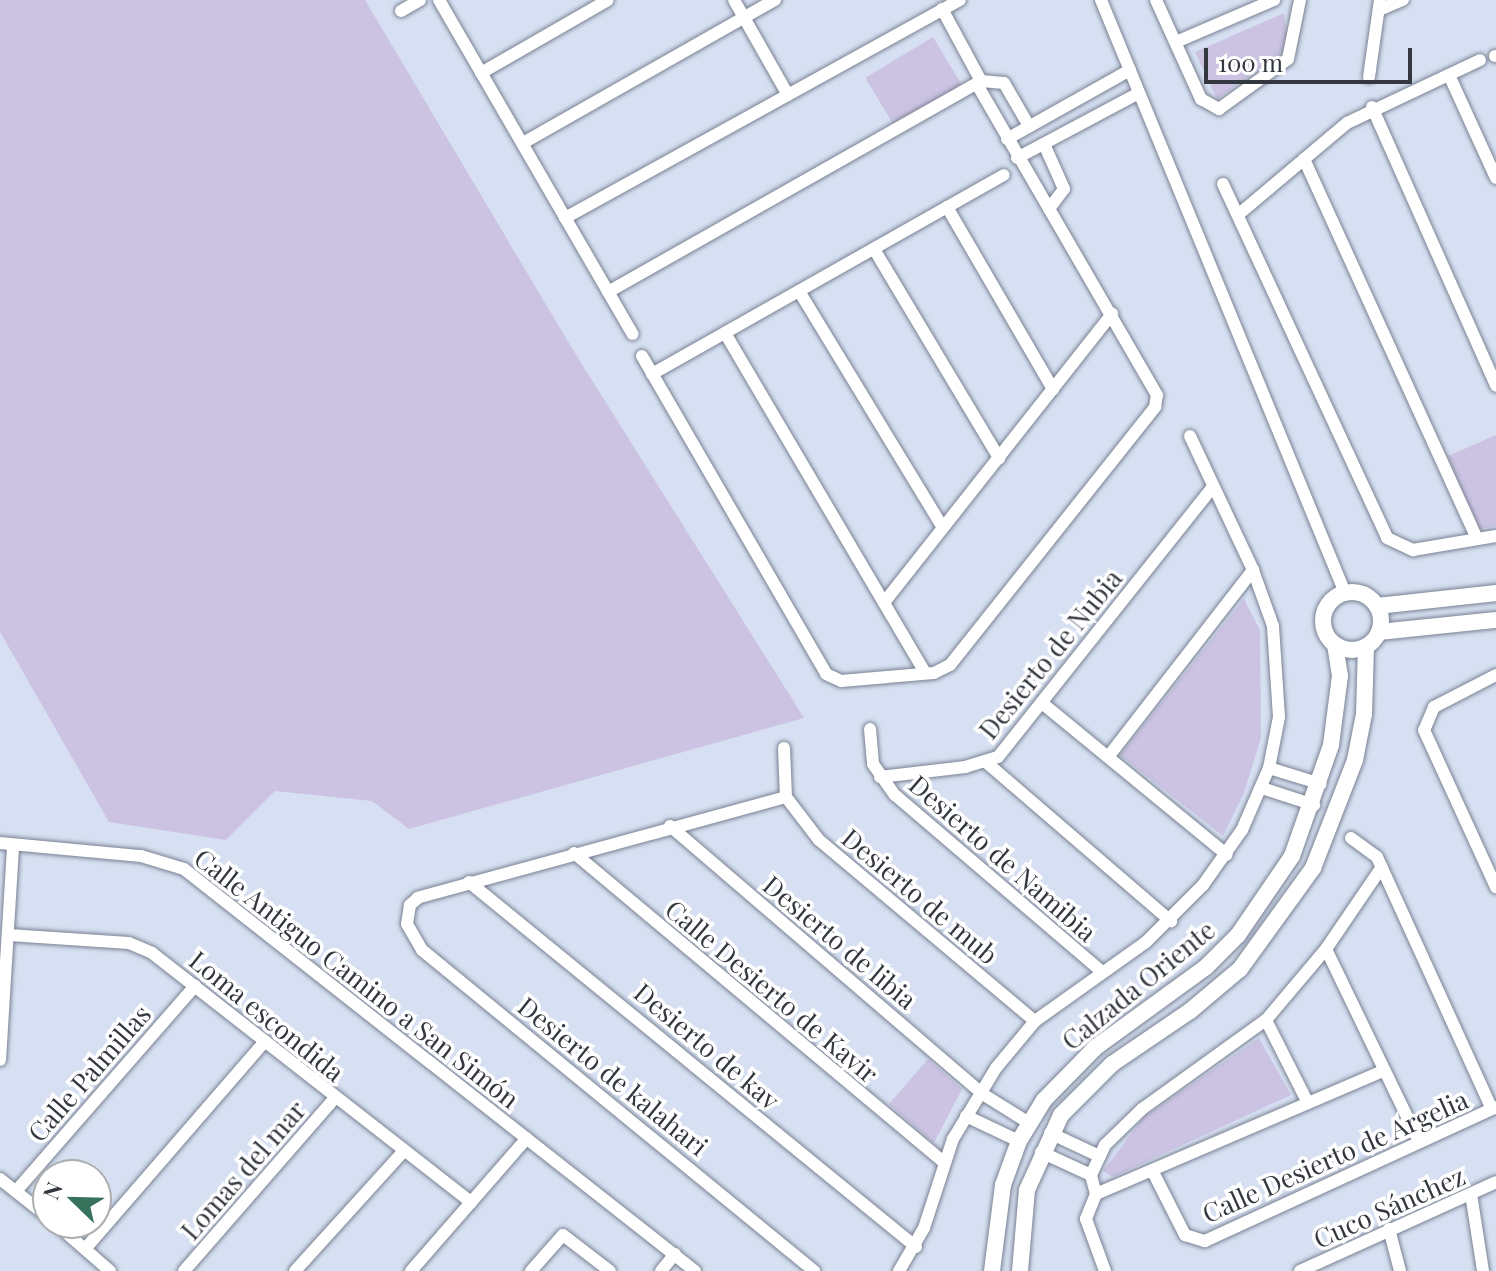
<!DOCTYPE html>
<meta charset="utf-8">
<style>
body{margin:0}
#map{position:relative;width:1496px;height:1271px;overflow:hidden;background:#d6e0f2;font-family:"Playfair Display",serif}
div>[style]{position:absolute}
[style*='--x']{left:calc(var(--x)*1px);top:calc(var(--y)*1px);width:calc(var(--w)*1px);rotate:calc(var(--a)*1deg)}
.green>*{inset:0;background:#ccc3e3;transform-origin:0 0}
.roads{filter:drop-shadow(0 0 2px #798292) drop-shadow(0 0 2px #798292)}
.minor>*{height:12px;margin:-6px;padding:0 6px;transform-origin:6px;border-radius:6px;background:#fff}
.tertiary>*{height:16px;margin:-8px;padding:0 8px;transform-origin:8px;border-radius:8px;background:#fff}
.tertiary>.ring{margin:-8px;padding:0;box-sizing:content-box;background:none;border:16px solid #fff;border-radius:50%}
span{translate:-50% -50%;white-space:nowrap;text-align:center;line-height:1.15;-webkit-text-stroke:7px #fff;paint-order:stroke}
.street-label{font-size:26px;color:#33373e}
.north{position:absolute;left:32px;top:1159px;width:80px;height:80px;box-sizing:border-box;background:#fff;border:2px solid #adafb2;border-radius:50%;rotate:293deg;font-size:22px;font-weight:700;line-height:32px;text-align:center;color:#33373e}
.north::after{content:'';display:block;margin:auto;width:28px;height:36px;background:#36725c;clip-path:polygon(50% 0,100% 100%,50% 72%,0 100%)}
.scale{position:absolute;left:1204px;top:48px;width:208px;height:36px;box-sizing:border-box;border:4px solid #33373e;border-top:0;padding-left:10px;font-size:24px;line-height:28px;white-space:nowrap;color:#33373e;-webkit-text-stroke:6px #fff;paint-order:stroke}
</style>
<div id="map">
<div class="green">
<i style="clip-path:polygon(0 0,365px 0,573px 350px,804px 718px,409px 829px,372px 801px,275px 791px,226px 840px,109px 822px,0 632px)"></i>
<i style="clip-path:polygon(1284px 13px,1289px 47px,1217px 99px,1195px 52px)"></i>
<i style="left:933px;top:37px;width:56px;height:79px;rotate:59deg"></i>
<i style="clip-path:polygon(1496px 435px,1496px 526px,1479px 529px,1448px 456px)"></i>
<i style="clip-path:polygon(1244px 599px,1260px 630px,1261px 738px,1244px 793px,1223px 836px,1120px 755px)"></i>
<i style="clip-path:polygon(1259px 1038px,1291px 1095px,1113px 1177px,1103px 1171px,1144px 1117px)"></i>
<i style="clip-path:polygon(928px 1059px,962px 1089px,934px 1143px,889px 1104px)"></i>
</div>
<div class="roads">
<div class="minor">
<i style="--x:439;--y:0;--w:386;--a:59.9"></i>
<i style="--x:734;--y:0;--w:109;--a:60.4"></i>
<i style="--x:1101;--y:0;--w:641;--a:67.63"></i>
<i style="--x:1156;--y:0;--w:109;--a:65.6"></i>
<i style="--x:1201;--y:99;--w:21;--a:29"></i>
<i style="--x:1219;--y:109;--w:85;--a:-35.9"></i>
<i style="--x:1288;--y:59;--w:60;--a:-78.5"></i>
<i style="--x:942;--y:9;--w:82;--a:61.6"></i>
<i style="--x:1379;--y:10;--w:26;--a:-23"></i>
<i style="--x:401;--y:11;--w:22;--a:-30"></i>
<i style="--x:1176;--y:42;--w:107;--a:-23.2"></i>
<i style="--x:1495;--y:56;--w:1;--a:0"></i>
<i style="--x:481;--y:73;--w:146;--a:-29.9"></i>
<i style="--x:1449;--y:75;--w:113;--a:65.5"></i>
<i style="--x:1369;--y:77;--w:78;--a:-81.9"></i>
<i style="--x:1372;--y:107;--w:305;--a:66"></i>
<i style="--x:1007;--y:139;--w:141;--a:-29.3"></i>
<i style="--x:523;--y:143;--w:290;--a:-29.6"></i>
<i style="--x:1044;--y:144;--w:49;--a:66"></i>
<i style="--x:1064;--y:189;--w:25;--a:127"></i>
<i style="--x:1017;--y:158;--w:136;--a:-28.1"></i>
<i style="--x:1304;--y:159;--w:417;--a:65.5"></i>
<i style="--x:1223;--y:184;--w:390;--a:65.1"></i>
<i style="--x:1387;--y:538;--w:29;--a:25"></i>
<i style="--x:1413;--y:550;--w:84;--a:-9.6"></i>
<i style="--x:947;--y:207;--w:211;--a:59.8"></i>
<i style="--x:1239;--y:214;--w:141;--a:-40.1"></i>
<i style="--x:1347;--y:123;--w:147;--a:-25.3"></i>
<i style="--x:565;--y:218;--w:451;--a:-28.9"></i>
<i style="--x:874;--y:249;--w:244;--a:59.1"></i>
<i style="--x:799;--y:291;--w:277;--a:58.7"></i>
<i style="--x:608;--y:292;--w:429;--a:-29.5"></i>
<i style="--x:981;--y:81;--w:23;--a:5"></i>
<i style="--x:1004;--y:83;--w:50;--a:59.8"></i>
<i style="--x:725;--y:333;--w:394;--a:59.5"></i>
<i style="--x:642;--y:356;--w:367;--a:59.9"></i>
<i style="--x:826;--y:674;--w:17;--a:25"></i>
<i style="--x:841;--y:681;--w:93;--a:-4.9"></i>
<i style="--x:934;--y:673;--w:18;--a:-27"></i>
<i style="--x:950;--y:665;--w:330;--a:-51.5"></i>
<i style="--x:1155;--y:407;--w:12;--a:-81"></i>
<i style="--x:1157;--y:395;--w:358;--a:-120.1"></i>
<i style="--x:652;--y:374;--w:404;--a:-29.5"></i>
<i style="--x:886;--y:600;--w:365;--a:-51.7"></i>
<i style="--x:1496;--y:675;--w:70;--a:152.7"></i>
<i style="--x:1434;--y:707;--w:25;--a:113"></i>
<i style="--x:1424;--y:730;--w:173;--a:65.4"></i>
<i style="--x:1042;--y:703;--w:239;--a:39.4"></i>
<i style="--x:870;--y:729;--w:35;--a:85"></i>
<i style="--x:873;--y:764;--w:38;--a:55"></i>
<i style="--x:895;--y:795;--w:271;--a:40.5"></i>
<i style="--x:784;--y:748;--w:49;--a:87.7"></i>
<i style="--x:786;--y:797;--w:54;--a:52.5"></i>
<i style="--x:819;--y:840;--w:282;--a:40"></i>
<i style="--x:1108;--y:757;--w:237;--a:-52.2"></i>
<i style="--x:987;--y:763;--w:243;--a:40.7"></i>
<i style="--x:1269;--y:768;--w:54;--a:17.1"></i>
<i style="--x:880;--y:777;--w:86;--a:-6.7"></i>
<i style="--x:965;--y:767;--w:34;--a:-17"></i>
<i style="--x:998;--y:757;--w:345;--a:-51.5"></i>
<i style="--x:1262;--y:788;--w:55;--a:18.1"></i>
<i style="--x:786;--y:797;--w:382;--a:164.7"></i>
<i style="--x:418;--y:898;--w:11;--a:139"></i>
<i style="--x:410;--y:905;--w:19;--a:99"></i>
<i style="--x:407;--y:924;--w:30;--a:60"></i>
<i style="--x:422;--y:950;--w:507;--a:39.31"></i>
<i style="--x:670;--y:826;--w:410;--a:40.6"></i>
<i style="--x:981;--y:1093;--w:57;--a:32"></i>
<i style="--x:1351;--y:838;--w:32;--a:36"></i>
<i style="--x:1377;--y:857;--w:277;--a:65.5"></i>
<i style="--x:0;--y:843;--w:142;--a:5.3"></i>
<i style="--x:141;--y:856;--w:45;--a:16.8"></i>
<i style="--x:184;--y:869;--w:650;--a:38.19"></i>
<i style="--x:574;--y:853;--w:481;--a:39.9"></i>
<i style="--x:469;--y:882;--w:577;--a:39.23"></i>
<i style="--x:9;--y:935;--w:120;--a:3.8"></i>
<i style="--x:129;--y:943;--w:25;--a:23"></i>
<i style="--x:152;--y:953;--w:405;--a:38"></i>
<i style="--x:1326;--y:949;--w:213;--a:64.2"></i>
<i style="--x:1266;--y:1020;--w:93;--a:63.2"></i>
<i style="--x:0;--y:1060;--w:215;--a:-86.5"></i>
<i style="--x:966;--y:1116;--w:59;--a:25.3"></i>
<i style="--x:1050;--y:1133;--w:52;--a:25.1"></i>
<i style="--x:1041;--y:1152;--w:55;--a:24.7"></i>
<i style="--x:1153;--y:1172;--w:71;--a:63.1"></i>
<i style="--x:1185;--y:1235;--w:21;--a:17"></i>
<i style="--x:1205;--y:1241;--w:320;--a:-24.7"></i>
<i style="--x:0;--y:1179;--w:61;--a:38.4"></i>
<i style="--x:17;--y:1190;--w:271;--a:-48.9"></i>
<i style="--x:1096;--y:1194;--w:20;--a:-105"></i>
<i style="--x:1091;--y:1175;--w:33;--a:-65"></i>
<i style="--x:1105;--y:1145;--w:52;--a:-44.2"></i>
<i style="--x:1142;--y:1109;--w:153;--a:-35.7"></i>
<i style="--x:1266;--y:1020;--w:93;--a:-49.8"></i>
<i style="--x:1326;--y:949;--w:99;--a:-55.7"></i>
<i style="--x:1096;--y:1194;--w:314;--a:-23.2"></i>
<i style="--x:1096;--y:1194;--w:27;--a:112"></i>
<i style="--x:1086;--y:1219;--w:55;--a:69.9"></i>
<i style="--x:1471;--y:1194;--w:78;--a:81.1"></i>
<i style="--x:55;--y:1223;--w:73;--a:41.1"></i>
<i style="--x:1389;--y:1229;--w:43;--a:75.3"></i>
<i style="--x:85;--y:1249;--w:275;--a:-49.1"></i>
<i style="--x:184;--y:1271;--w:230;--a:-48.9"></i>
<i style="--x:295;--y:1271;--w:162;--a:-47.8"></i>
<i style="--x:411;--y:1271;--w:176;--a:-48.9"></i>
<i style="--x:531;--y:1271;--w:48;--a:-48.4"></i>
<i style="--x:563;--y:1235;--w:59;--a:37.5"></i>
<i style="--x:661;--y:1271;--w:22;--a:-51"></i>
<i style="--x:899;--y:1271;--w:50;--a:-59.8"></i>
<i style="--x:924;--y:1228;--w:94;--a:-72"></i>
<i style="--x:953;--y:1139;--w:83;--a:-58.8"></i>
<i style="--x:996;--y:1068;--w:61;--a:-50.3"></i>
<i style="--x:1035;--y:1021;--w:136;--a:-35.4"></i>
<i style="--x:1146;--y:942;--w:81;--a:-45"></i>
<i style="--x:1203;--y:885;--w:67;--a:-54.7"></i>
<i style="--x:1242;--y:830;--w:68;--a:-66.5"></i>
<i style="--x:1269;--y:768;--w:52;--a:-78.9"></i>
<i style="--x:1279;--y:717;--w:91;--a:-93.8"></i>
<i style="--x:1273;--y:626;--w:59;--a:-109.7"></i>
<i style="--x:1253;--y:570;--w:148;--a:-115.2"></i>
<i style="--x:1300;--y:1271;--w:215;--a:-24.4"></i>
</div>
<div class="tertiary">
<i class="ring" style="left:1323px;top:592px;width:42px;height:42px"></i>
<i style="--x:1377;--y:606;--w:120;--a:-6.2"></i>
<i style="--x:1379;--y:632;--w:118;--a:-5.9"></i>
<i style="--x:992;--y:1271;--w:87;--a:-82.7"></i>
<i style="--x:1003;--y:1185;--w:47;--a:-70"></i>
<i style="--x:1019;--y:1141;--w:48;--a:-58.6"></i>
<i style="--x:1044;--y:1100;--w:74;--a:-45.5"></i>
<i style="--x:1096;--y:1047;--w:136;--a:-36"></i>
<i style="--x:1206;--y:967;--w:45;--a:-45"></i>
<i style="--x:1238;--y:935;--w:96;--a:-55.6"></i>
<i style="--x:1292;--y:856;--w:118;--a:-70.6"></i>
<i style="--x:1331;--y:745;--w:70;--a:-82.6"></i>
<i style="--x:1340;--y:676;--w:32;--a:-99"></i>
<i style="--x:1020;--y:1271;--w:81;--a:-85.1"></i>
<i style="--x:1027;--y:1190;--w:82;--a:-65.6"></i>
<i style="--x:1061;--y:1115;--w:72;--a:-45"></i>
<i style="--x:1112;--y:1064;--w:94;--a:-34.2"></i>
<i style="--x:1190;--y:1011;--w:65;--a:-40"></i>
<i style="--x:1240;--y:969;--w:125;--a:-54.1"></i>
<i style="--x:1313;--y:868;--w:116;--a:-68.7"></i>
<i style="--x:1355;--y:760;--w:47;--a:-78.9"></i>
<i style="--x:1364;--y:714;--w:67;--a:-88.3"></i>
</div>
</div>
<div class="street-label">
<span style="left:1050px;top:654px;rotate:-51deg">Desierto de Nubia</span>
<span style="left:1003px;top:858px;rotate:41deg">Desierto de Namibia</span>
<span style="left:920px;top:896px;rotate:40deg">Desierto de mub</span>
<span style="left:840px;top:942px;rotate:40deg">Desierto de libia</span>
<span style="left:357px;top:978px;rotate:38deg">Calle Antiguo Camino a San Simón</span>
<span style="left:1138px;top:985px;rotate:-39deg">Calzada Oriente</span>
<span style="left:772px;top:991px;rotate:40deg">Calle Desierto de Kavir</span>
<span style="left:267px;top:1016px;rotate:39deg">Loma escondida</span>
<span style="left:707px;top:1046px;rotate:40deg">Desierto de kav</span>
<span style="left:89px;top:1073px;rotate:-49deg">Calle Palmillas</span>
<span style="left:613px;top:1076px;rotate:39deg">Desierto de kalahari</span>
<span style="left:1335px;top:1156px;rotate:-24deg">Calle Desierto de Argelia</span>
<span style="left:243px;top:1170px;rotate:-49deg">Lomas del mar</span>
<span style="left:1389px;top:1207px;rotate:-24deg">Cuco Sánchez</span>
</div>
<div class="north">N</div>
<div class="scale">100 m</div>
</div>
